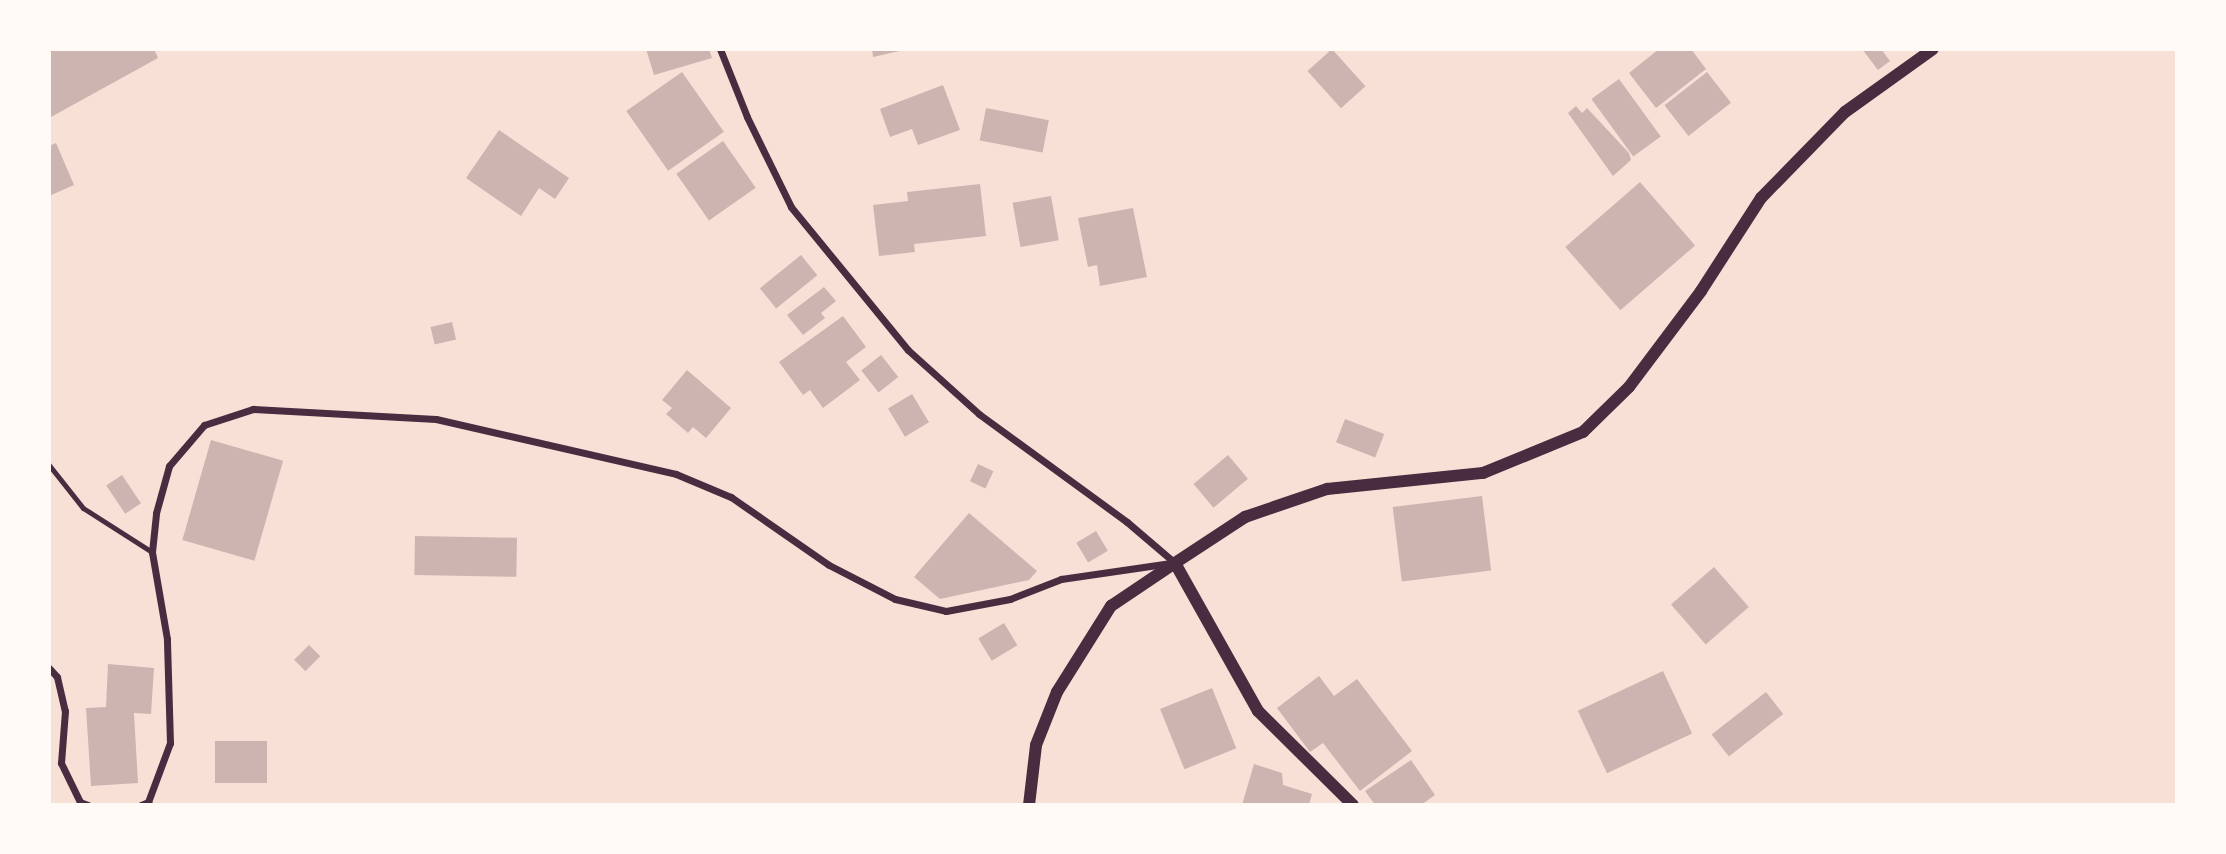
<!DOCTYPE html>
<style>
body{margin:0}
#map{position:relative;width:2226px;height:854px;overflow:hidden;background:#f7e1d7;font-family:"Public Sans",sans-serif}
div>[style]{position:absolute}
[style*='--x']{left:calc(var(--x)*1px);top:calc(var(--y)*1px);width:calc(var(--w)*1px);rotate:calc(var(--a)*1deg)}
.building>*{inset:0;background:#ccb4b1;transform-origin:0 0}
.service>*{height:5px;margin:-2.5px;padding:0 2.5px;transform-origin:2.5px;border-radius:2.5px;background:#4a2c40}
.minor>*{height:7px;margin:-3.5px;padding:0 3.5px;transform-origin:3.5px;border-radius:3.5px;background:#4a2c40}
.tertiary>*{height:12px;margin:-6px;padding:0 6px;transform-origin:6px;border-radius:6px;background:#4a2c40}
span{translate:-50% -50%;white-space:nowrap;text-align:center;line-height:1.15;-webkit-text-stroke:5px #fffaf5;paint-order:stroke}
.frame{position:absolute;inset:0;border:51px solid #fffaf5;pointer-events:none}
</style>
<div id="map">
<div class="building">
<i style="clip-path:polygon(49px 49px,154px 49px,158px 58px,51px 117px)"></i>
<i style="clip-path:polygon(646px 49px,709px 49px,712px 58px,654px 75px)"></i>
<i style="clip-path:polygon(872px 49px,904px 49px,904px 50px,873px 57px)"></i>
<i style="left:1332px;top:49px;width:50px;height:33px;rotate:48deg"></i>
<i style="clip-path:polygon(1659px 49px,1691px 49px,1706px 69px,1656px 108px,1629px 73px)"></i>
<i style="clip-path:polygon(1862px 49px,1881px 49px,1890px 61px,1878px 70px)"></i>
<i style="left:682px;top:72px;width:73px;height:68px;rotate:55deg"></i>
<i style="left:1707px;top:72px;width:39px;height:54px;rotate:52deg"></i>
<i style="left:1619px;top:79px;width:71px;height:34px;rotate:54deg"></i>
<i style="clip-path:polygon(943px 85px,960px 130px,918px 145px,912px 129px,890px 137px,880px 109px)"></i>
<i style="clip-path:polygon(1576px 106px,1582px 113px,1587px 108px,1629px 153px,1631px 160px,1613px 176px,1568px 113px)"></i>
<i style="left:986px;top:108px;width:64px;height:33px;rotate:11deg"></i>
<i style="clip-path:polygon(499px 130px,569px 178px,555px 199px,539px 188px,521px 216px,466px 178px)"></i>
<i style="left:723px;top:141px;width:57px;height:57px;rotate:55deg"></i>
<i style="clip-path:polygon(56px 143px,74px 185px,49px 196px,49px 146px)"></i>
<i style="left:1640px;top:182px;width:84px;height:99px;rotate:49deg"></i>
<i style="clip-path:polygon(980px 184px,986px 236px,914px 244px,915px 252px,879px 256px,873px 205px,908px 201px,907px 192px)"></i>
<i style="left:1051px;top:196px;width:45px;height:39px;rotate:80deg"></i>
<i style="clip-path:polygon(1133px 208px,1147px 277px,1100px 286px,1097px 265px,1088px 267px,1078px 218px)"></i>
<i style="left:801px;top:255px;width:26px;height:53px;rotate:51deg"></i>
<i style="clip-path:polygon(824px 287px,836px 301px,821px 313px,825px 318px,803px 335px,787px 315px)"></i>
<i style="clip-path:polygon(843px 316px,866px 347px,846px 362px,860px 380px,823px 408px,810px 390px,803px 395px,779px 362px)"></i>
<i style="left:452px;top:322px;width:18px;height:22px;rotate:77deg"></i>
<i style="left:881px;top:355px;width:28px;height:25px;rotate:52deg"></i>
<i style="clip-path:polygon(687px 370px,731px 408px,706px 438px,693px 427px,688px 433px,666px 414px,672px 408px,662px 400px)"></i>
<i style="left:912px;top:394px;width:33px;height:28px;rotate:59deg"></i>
<i style="left:1345px;top:419px;width:42px;height:25px;rotate:21deg"></i>
<i style="left:211px;top:440px;width:75px;height:104px;rotate:16deg"></i>
<i style="left:1228px;top:455px;width:31px;height:45px;rotate:50deg"></i>
<i style="left:978px;top:464px;width:17px;height:19px;rotate:25deg"></i>
<i style="left:122px;top:475px;width:34px;height:19px;rotate:56deg"></i>
<i style="left:1482px;top:496px;width:75px;height:90px;rotate:83deg"></i>
<i style="clip-path:polygon(969px 513px,1037px 571px,1029px 580px,940px 599px,914px 577px)"></i>
<i style="left:1096px;top:531px;width:23px;height:23px;rotate:59deg"></i>
<i style="left:415px;top:536px;width:102px;height:39px;rotate:1deg"></i>
<i style="left:1714px;top:567px;width:53px;height:57px;rotate:49deg"></i>
<i style="left:1004px;top:623px;width:26px;height:30px;rotate:59deg"></i>
<i style="left:309px;top:645px;width:16px;height:21px;rotate:45deg"></i>
<i style="clip-path:polygon(108px 664px,154px 668px,151px 714px,134px 713px,138px 783px,91px 786px,86px 708px,106px 707px)"></i>
<i style="left:1663px;top:671px;width:69px;height:94px;rotate:65deg"></i>
<i style="clip-path:polygon(1319px 676px,1334px 696px,1357px 679px,1412px 751px,1360px 791px,1323px 743px,1310px 752px,1277px 708px)"></i>
<i style="left:1212px;top:688px;width:65px;height:56px;rotate:68deg"></i>
<i style="left:1766px;top:692px;width:28px;height:69px;rotate:52deg"></i>
<i style="left:267px;top:741px;width:42px;height:52px;rotate:90deg"></i>
<i style="clip-path:polygon(1411px 760px,1435px 795px,1421px 805px,1375px 805px,1365px 791px)"></i>
<i style="clip-path:polygon(1254px 764px,1282px 773px,1283px 785px,1312px 794px,1309px 805px,1242px 805px)"></i>
</div>
<div class="service">
<i style="--x:49;--y:465;--w:55;--a:51.7"></i>
<i style="--x:83;--y:508;--w:82;--a:32.5"></i>
</div>
<div class="minor">
<i style="--x:720;--y:49;--w:73;--a:68.3"></i>
<i style="--x:747;--y:117;--w:100;--a:63.9"></i>
<i style="--x:791;--y:207;--w:185;--a:50.7"></i>
<i style="--x:908;--y:350;--w:96;--a:42"></i>
<i style="--x:979;--y:414;--w:183;--a:36.1"></i>
<i style="--x:1127;--y:522;--w:63;--a:40.5"></i>
<i style="--x:49;--y:668;--w:12;--a:48"></i>
<i style="--x:57;--y:677;--w:35;--a:77"></i>
<i style="--x:65;--y:711;--w:52;--a:94.4"></i>
<i style="--x:61;--y:763;--w:43;--a:64"></i>
<i style="--x:80;--y:802;--w:9;--a:21"></i>
<i style="--x:141;--y:805;--w:8;--a:-23"></i>
<i style="--x:148;--y:802;--w:63;--a:-69.6"></i>
<i style="--x:170;--y:743;--w:104;--a:-91.7"></i>
<i style="--x:167;--y:639;--w:88;--a:-99.8"></i>
<i style="--x:152;--y:552;--w:39;--a:-84"></i>
<i style="--x:156;--y:513;--w:49;--a:-74.5"></i>
<i style="--x:169;--y:466;--w:54;--a:-49.5"></i>
<i style="--x:204;--y:425;--w:52;--a:-18.1"></i>
<i style="--x:253;--y:409;--w:183;--a:3.1"></i>
<i style="--x:436;--y:419;--w:246;--a:12.9"></i>
<i style="--x:676;--y:474;--w:60;--a:22.7"></i>
<i style="--x:731;--y:497;--w:119;--a:34.8"></i>
<i style="--x:829;--y:565;--w:74;--a:27.3"></i>
<i style="--x:895;--y:599;--w:52;--a:13.2"></i>
<i style="--x:946;--y:611;--w:65;--a:-10.6"></i>
<i style="--x:1010;--y:599;--w:55;--a:-21.4"></i>
<i style="--x:1061;--y:579;--w:111;--a:-8.3"></i>
</div>
<div class="tertiary">
<i style="--x:1029;--y:805;--w:60;--a:-83.3"></i>
<i style="--x:1036;--y:745;--w:57;--a:-68.4"></i>
<i style="--x:1057;--y:692;--w:102;--a:-57.9"></i>
<i style="--x:1111;--y:606;--w:77;--a:-33.9"></i>
<i style="--x:1353;--y:805;--w:134;--a:-135.3"></i>
<i style="--x:1258;--y:711;--w:170;--a:-119.3"></i>
<i style="--x:1175;--y:563;--w:84;--a:-33.3"></i>
<i style="--x:1245;--y:517;--w:87;--a:-18.9"></i>
<i style="--x:1327;--y:489;--w:157;--a:-5.9"></i>
<i style="--x:1483;--y:473;--w:108;--a:-22.3"></i>
<i style="--x:1583;--y:432;--w:64;--a:-44.4"></i>
<i style="--x:1629;--y:387;--w:120;--a:-53.1"></i>
<i style="--x:1701;--y:291;--w:111;--a:-57.2"></i>
<i style="--x:1761;--y:198;--w:120;--a:-45.7"></i>
<i style="--x:1845;--y:112;--w:108;--a:-35.6"></i>
</div>
<div class="frame"></div>
</div>
